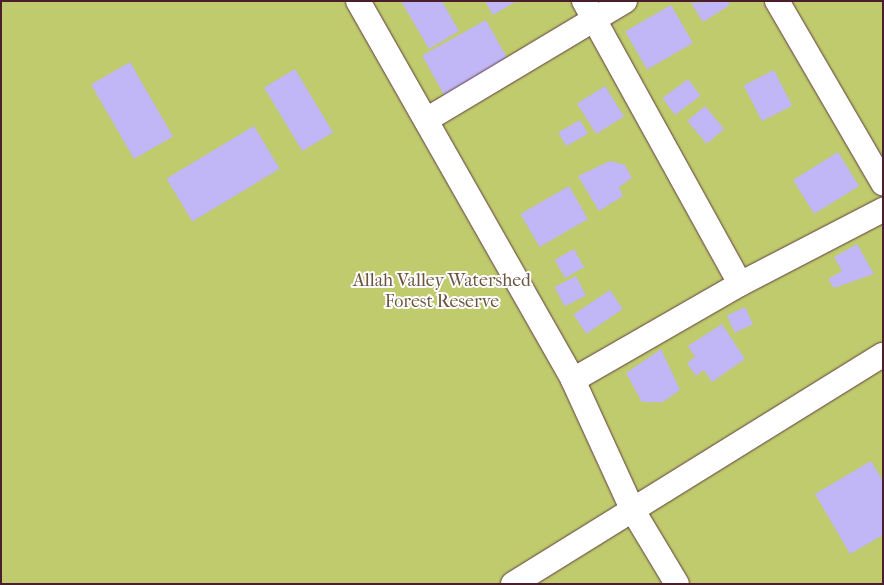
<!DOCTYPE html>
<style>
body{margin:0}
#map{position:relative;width:884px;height:585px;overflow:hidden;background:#eae0bc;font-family:"IM FELL French Canon",serif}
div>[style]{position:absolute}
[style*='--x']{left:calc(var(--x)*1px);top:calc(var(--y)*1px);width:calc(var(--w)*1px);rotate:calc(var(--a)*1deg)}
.green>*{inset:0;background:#bfcb6c;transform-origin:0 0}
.building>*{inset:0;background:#c1b6f6;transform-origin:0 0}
.roads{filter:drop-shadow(0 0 1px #623c41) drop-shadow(0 0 1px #623c41)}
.street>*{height:24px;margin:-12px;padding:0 12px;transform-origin:12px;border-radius:12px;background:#fff}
span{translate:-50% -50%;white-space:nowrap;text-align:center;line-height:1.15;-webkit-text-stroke:4px #fff;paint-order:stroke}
.park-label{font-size:18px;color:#6d533e}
.frame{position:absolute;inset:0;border:2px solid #4a1f2b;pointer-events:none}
</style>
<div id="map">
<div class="green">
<i style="left:1px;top:1px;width:882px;height:583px"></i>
</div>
<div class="building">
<i style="clip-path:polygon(401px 1px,442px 1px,459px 31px,429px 49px)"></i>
<i style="clip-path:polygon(485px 1px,517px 1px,493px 15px)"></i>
<i style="clip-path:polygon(727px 1px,730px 5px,703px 22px,691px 3px)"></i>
<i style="left:671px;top:5px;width:44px;height:53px;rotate:60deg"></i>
<i style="left:486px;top:20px;width:52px;height:73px;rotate:61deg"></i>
<i style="left:130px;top:62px;width:86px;height:45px;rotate:60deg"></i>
<i style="left:295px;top:69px;width:74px;height:36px;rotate:59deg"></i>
<i style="left:774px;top:70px;width:40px;height:34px;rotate:63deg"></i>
<i style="left:688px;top:79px;width:21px;height:32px;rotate:53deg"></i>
<i style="left:605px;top:86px;width:36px;height:33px;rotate:58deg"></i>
<i style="left:705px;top:106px;width:30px;height:23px;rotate:50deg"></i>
<i style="left:580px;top:120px;width:16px;height:25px;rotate:60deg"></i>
<i style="left:254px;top:126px;width:50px;height:102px;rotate:59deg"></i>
<i style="left:838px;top:152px;width:40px;height:53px;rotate:58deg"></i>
<i style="clip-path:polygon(610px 161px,625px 165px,632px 178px,619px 187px,623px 196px,599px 211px,578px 176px)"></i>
<i style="left:569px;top:186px;width:38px;height:56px;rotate:60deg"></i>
<i style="clip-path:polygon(857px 244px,874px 274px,834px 288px,828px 279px,842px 271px,834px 257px)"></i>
<i style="left:574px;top:249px;width:21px;height:22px;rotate:61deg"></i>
<i style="left:576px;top:276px;width:22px;height:24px;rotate:63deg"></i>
<i style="left:610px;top:290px;width:23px;height:44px;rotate:56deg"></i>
<i style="left:745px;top:307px;width:19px;height:20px;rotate:65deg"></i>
<i style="clip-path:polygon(722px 324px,745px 359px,712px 382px,704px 370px,696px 376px,687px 363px,695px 357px,688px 346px)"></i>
<i style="clip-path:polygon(661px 349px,680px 390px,663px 402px,642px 402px,626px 373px)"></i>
<i style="clip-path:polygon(871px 461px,883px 481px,883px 535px,850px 554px,815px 494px)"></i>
</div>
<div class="roads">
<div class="street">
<i style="--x:358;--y:1;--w:436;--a:60.4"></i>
<i style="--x:573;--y:380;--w:142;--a:65.4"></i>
<i style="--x:632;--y:509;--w:87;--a:59"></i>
<i style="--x:584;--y:1;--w:323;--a:61.1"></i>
<i style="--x:777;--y:1;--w:211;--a:59.8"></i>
<i style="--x:426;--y:120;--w:232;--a:-30.9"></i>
<i style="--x:573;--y:380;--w:193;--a:-29.9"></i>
<i style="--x:740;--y:284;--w:161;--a:-27.4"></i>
<i style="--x:513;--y:584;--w:435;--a:-31.8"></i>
</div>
</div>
<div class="park-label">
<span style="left:442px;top:292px">Allah Valley Watershed<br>Forest Reserve</span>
</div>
<div class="frame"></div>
</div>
